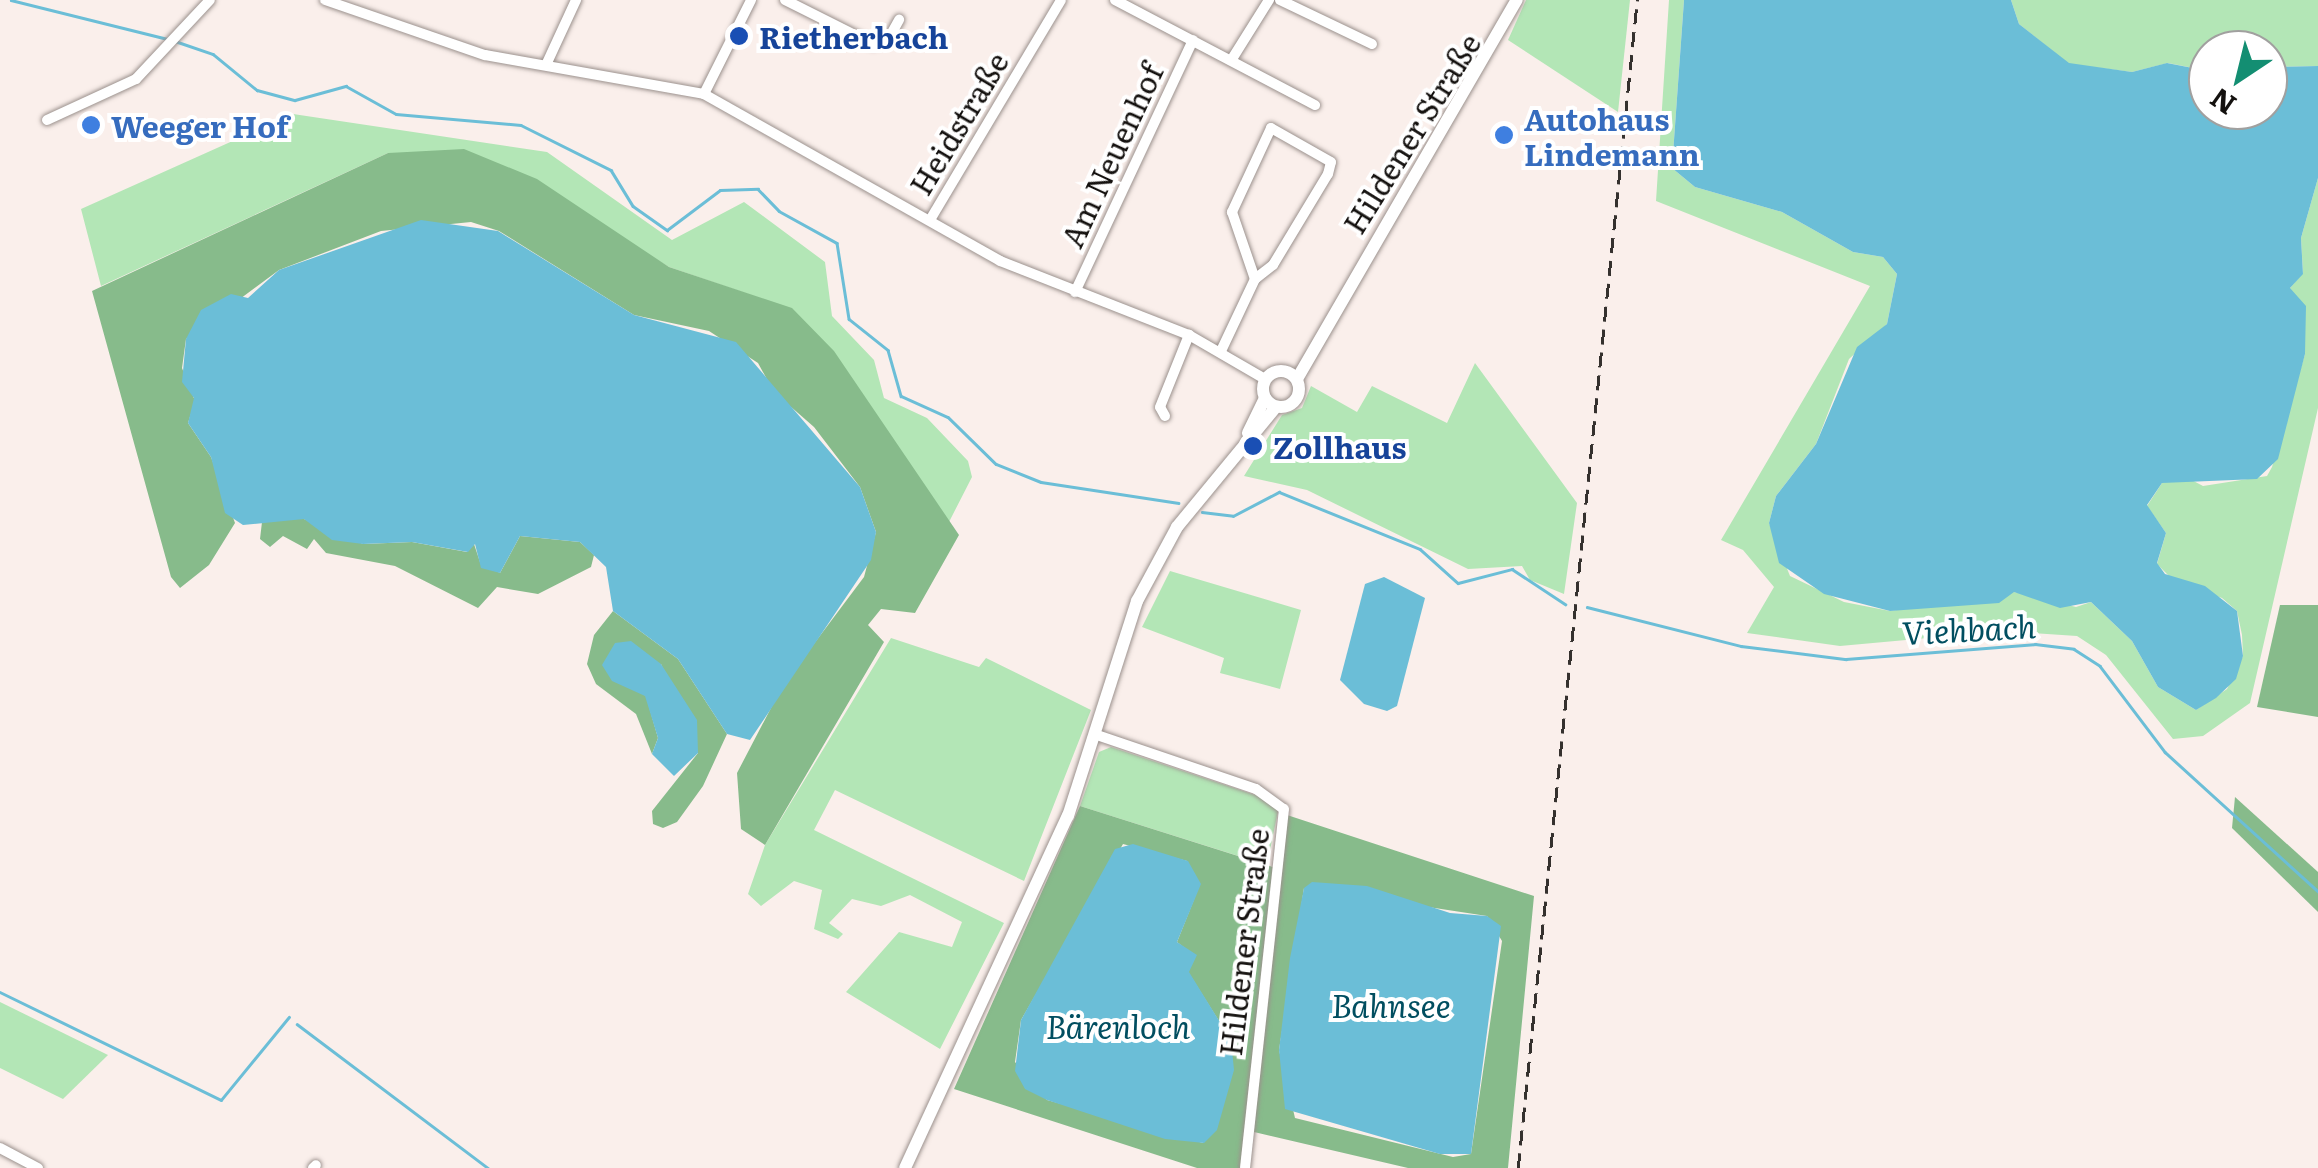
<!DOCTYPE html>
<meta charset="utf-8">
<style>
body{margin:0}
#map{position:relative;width:2318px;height:1168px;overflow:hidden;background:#faefeb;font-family:Literata,serif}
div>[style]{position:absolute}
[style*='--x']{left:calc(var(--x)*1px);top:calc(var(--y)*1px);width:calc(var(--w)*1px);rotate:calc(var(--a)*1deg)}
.green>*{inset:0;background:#b3e6b6}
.forest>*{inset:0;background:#87bb8b}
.water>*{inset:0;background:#6bbed7}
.stream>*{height:2.5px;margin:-1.25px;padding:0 1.25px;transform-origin:1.25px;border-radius:1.25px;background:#6bbed7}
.roads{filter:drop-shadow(0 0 2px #9b918d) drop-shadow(0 0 2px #9b918d)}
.minor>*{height:10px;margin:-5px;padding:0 5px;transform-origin:5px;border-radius:5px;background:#fff}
.major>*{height:12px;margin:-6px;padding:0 6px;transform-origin:6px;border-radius:6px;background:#fff}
.major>.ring{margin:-6px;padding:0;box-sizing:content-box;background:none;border:12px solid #fff;border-radius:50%}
.rail>*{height:2.5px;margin-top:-1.25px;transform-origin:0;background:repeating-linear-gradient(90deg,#35312e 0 15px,transparent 0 23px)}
.dots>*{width:28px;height:28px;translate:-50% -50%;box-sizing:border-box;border:5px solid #fff;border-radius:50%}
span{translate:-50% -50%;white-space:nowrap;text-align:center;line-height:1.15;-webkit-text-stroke:8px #fff;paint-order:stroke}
.transit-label{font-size:30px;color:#164399;font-weight:700}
.left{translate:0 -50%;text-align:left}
.shop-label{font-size:30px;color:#366cbe;font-weight:700}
.street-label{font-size:30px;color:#14110f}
.water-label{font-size:32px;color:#014e60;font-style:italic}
.north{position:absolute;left:2188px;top:30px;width:100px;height:100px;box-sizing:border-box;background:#fff;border:2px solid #a1a09f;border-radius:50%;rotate:215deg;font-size:28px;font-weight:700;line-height:40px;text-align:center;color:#14110f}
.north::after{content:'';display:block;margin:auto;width:35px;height:45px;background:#138e72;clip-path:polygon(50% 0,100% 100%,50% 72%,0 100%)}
</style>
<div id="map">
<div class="green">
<i style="clip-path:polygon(1526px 0,1630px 0,1618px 112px,1508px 40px)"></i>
<i style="clip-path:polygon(1669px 0,1684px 0,1672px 168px,1695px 187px,1782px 212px,1853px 252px,1883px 257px,1897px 274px,1887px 324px,1849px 359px,1816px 444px,1776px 496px,1769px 523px,1790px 576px,1844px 602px,1890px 611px,2014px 592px,2076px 607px,2091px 602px,2132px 641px,2158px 687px,2196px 710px,2227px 689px,2243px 656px,2242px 635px,2237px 611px,2222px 598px,2175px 582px,2157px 564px,2166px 533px,2147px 506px,2162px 483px,2184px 476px,2203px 486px,2267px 476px,2272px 467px,2305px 354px,2290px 288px,2303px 273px,2301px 238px,2318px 178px,2318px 408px,2250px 703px,2203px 736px,2173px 739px,2106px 655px,2077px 636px,2005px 631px,1840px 646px,1747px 633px,1774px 587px,1743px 550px,1721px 540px,1870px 286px,1656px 201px)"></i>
<i style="clip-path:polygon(2011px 0,2318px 0,2318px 66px,2268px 67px,2268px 50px,2208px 50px,2208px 71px,2168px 63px,2132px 72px,2069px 64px,2019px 24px)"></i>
<i style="clip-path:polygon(293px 114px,547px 152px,672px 240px,744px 202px,825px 262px,832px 316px,874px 360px,884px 398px,927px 418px,968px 461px,972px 477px,949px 522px,792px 309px,669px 267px,587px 218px,388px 153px,101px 286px,81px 209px)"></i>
<i style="clip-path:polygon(1475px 363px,1577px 503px,1564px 594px,1530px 580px,1522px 566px,1468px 569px,1307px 490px,1244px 476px,1282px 415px,1302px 408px,1311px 386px,1357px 412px,1372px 386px,1447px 423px)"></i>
<i style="clip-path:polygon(1170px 571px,1301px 610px,1280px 689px,1220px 673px,1224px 658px,1142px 627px)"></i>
<i style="clip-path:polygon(891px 638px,979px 667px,986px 658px,1091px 710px,1024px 881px,835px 790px,814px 830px,1004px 923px,940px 1049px,846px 992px,899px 932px,952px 947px,962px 922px,910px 895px,881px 906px,852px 899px,829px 923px,843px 934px,838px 939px,814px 929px,822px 890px,794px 881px,761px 906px,748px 894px,765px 845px)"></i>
<i style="clip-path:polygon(1111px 747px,1270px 800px,1278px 811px,1267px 865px,1080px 806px,1099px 752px)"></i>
<i style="clip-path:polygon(0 1002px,108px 1055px,63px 1099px,0 1068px)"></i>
</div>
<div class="forest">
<i style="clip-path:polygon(464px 149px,537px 179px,669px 267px,792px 308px,834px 351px,959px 535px,915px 613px,881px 609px,868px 625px,884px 642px,765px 845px,741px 829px,737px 773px,783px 685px,864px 577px,876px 532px,860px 487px,814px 427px,774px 392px,758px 363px,709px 331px,634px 315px,499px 231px,471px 222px,381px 231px,279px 270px,186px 339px,182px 368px,195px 401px,188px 423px,211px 457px,235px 523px,209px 565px,180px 588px,171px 577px,92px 291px,388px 153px)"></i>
<i style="clip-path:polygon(276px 518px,304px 519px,363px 544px,412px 542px,467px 552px,474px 544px,480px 562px,500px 573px,520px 536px,580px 542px,594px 555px,591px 567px,538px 594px,497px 587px,478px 608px,395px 566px,326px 553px,314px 539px,307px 549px,283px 536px,270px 547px,260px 539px,262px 522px)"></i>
<i style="clip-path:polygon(2280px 605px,2318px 605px,2318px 717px,2257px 707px)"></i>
<i style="clip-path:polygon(613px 611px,678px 659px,727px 734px,703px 786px,677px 822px,663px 828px,653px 824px,652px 811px,698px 753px,661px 664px,623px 681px,646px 696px,658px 738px,652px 754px,636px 714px,596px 684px,587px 664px,594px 635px)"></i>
<i style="clip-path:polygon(2235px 797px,2318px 872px,2318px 912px,2232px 828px)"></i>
<i style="clip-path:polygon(evenodd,1080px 806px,1282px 870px,1287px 815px,1534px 896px,1508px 1168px,1408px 1168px,1254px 1132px,1242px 1168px,1197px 1168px,954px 1089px,1080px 806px,1123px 844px,1187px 861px,1195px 897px,1177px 942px,1190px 952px,1188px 972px,1231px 1040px,1203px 1143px,1047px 1100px,1015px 1062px,1021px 1020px,1123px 844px,1080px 806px,1304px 888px,1487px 916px,1502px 941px,1471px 1154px,1453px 1157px,1295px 1118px,1279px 1050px,1304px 888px)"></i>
</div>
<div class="water">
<i style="clip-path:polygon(1684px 0,2011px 0,2019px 24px,2069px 63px,2132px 72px,2167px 63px,2208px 71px,2208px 110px,2268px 110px,2268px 67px,2318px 66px,2318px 178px,2301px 238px,2303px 274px,2290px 288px,2306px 306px,2305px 354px,2278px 459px,2257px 479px,2162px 483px,2147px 505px,2166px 533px,2157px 563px,2165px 574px,2205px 586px,2237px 611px,2243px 656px,2236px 679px,2216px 698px,2196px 710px,2158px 687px,2132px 641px,2091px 602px,2060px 608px,2014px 592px,1999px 603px,1890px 611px,1824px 594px,1779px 563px,1769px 523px,1776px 496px,1816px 444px,1857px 347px,1887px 324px,1897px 274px,1883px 257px,1853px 252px,1782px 212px,1695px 187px,1672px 168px)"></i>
<i style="clip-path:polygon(421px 220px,498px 231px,634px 315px,736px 342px,860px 487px,876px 532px,871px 560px,750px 740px,727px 734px,678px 659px,613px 611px,606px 567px,580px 542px,520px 536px,500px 573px,481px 568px,475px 544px,468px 552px,412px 542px,363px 544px,332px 540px,304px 519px,243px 525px,225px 513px,211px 457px,188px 423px,194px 398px,182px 382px,186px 339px,201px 310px,231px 294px,248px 298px,279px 270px)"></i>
<i style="clip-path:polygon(1384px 577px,1425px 598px,1397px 706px,1387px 711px,1364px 704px,1340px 680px,1365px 584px)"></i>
<i style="clip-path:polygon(631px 641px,661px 664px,697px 720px,698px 753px,674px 776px,652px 754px,658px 738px,645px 696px,612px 681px,602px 665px,615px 643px)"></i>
<i style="clip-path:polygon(1133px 844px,1188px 861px,1201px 884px,1177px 942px,1197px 955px,1189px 972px,1231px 1040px,1234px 1070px,1217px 1130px,1204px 1143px,1165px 1139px,1047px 1100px,1025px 1089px,1015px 1071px,1021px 1020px,1115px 849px)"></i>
<i style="clip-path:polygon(1312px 882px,1367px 886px,1450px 913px,1487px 916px,1501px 926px,1471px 1154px,1440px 1154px,1285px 1109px,1279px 1050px,1290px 958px,1304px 888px)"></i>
</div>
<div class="stream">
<i style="--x:11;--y:0;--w:161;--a:14"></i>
<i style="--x:175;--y:41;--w:40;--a:18.9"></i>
<i style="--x:213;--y:54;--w:57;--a:39.3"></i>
<i style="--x:257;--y:90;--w:39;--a:15"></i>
<i style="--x:295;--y:100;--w:53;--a:-15.4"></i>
<i style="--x:346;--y:86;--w:57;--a:29.2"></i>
<i style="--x:396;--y:114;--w:125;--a:5"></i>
<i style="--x:521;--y:125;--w:101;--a:26.6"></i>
<i style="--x:611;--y:170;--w:42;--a:58.6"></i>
<i style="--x:633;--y:206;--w:42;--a:35.2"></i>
<i style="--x:667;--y:230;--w:66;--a:-37"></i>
<i style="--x:720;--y:190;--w:38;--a:-2"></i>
<i style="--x:758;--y:189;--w:30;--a:46"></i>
<i style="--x:779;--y:211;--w:66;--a:28.9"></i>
<i style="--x:837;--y:243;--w:77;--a:81"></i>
<i style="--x:849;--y:319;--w:50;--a:38.5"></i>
<i style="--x:888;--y:350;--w:48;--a:74.2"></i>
<i style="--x:901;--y:396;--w:51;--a:24.1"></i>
<i style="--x:948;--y:417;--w:67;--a:44.4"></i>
<i style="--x:996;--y:464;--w:48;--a:21.8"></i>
<i style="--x:1041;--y:482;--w:139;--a:8.7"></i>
<i style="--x:1202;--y:512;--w:31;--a:7"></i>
<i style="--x:1233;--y:516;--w:52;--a:-27.6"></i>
<i style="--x:1279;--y:492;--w:152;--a:22"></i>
<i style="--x:1420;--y:549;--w:51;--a:41.8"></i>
<i style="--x:1458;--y:583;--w:56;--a:-14.5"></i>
<i style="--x:1512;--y:569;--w:64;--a:33.4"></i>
<i style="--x:1587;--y:607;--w:159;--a:14.2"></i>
<i style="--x:1741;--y:646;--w:106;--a:7.1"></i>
<i style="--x:1846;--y:659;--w:190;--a:-4.5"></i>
<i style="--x:2035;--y:644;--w:39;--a:7"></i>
<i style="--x:2074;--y:649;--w:31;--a:33"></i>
<i style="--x:2100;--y:666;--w:108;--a:52.9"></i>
<i style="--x:2165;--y:752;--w:207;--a:42.3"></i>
<i style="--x:0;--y:992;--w:246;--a:26"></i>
<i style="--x:221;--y:1100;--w:107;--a:-50.7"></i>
<i style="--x:297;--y:1024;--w:239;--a:37"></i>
</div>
<div class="roads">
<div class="minor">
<i style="--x:325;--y:0;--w:169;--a:19"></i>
<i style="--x:485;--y:55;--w:222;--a:10.1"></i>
<i style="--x:704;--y:94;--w:340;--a:29.4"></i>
<i style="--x:1000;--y:261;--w:203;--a:21.4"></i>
<i style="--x:1189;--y:335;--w:88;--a:30.1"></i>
<i style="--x:785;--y:0;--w:98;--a:26.6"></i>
<i style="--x:873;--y:44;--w:17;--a:-21"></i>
<i style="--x:889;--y:38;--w:21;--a:-61"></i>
<i style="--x:1115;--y:0;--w:226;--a:27.7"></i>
<i style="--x:1280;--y:0;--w:102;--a:25.6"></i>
<i style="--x:1232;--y:59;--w:70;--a:-57.9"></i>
<i style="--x:546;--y:65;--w:72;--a:-65.2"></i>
<i style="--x:704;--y:94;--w:105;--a:-63.4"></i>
<i style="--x:47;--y:120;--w:98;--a:-24.7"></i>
<i style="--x:136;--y:79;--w:108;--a:-46.9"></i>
<i style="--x:930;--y:220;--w:256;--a:-59.2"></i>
<i style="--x:1075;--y:292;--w:278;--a:-64.9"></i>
<i style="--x:1221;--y:351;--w:80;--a:-64.7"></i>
<i style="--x:1255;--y:279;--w:23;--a:-38"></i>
<i style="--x:1273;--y:265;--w:106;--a:-58.9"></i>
<i style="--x:1328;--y:174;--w:12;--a:-76"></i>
<i style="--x:1331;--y:162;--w:69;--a:-150.5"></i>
<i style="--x:1271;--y:128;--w:93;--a:114.9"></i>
<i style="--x:1232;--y:212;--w:71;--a:71.1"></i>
<i style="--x:1165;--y:416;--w:10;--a:-119"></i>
<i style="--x:1160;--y:407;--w:78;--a:-68.1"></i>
<i style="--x:1094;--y:734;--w:171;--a:18.8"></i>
<i style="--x:1256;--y:789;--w:34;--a:36"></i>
<i style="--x:1284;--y:809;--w:361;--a:96.2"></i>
<i style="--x:0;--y:1148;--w:43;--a:27.8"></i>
<i style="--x:313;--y:1168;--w:4;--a:-45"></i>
</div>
<div class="major">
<i class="ring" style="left:1263px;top:371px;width:24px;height:24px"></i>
<i style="--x:1297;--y:379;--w:438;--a:-59.9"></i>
<i style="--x:1248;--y:433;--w:39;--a:-64"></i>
<i style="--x:905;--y:1168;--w:388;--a:-65.2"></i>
<i style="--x:1068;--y:816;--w:226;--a:-72.2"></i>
<i style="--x:1137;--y:601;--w:84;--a:-61.6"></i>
<i style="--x:1177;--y:527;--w:156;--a:-50.5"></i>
</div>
</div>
<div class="rail">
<i style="--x:1518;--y:1168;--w:1174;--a:-84.18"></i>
</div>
<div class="dots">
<i style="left:739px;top:36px;background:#1a4fb4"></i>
<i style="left:91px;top:125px;background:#3f7fe0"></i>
<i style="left:1504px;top:135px;background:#3f7fe0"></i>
<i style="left:1253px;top:446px;background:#1a4fb4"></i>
</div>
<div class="transit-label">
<span class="left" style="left:759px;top:36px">Rietherbach</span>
<span class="left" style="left:1273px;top:446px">Zollhaus</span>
</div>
<div class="shop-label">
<span class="left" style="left:1524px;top:135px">Autohaus<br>Lindemann</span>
<span class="left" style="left:111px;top:125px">Weeger Hof</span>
</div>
<div class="street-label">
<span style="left:958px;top:123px;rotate:-59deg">Heidstraße</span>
<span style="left:1411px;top:133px;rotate:-58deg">Hildener Straße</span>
<span style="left:1111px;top:155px;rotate:-65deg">Am Neuenhof</span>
<span style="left:1243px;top:942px;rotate:-83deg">Hildener Straße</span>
</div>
<div class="water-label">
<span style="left:1969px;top:628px;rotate:-3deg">Viehbach</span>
<span style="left:1391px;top:1004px">Bahnsee</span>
<span style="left:1118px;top:1025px">Bärenloch</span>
</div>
<div class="north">N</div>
</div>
